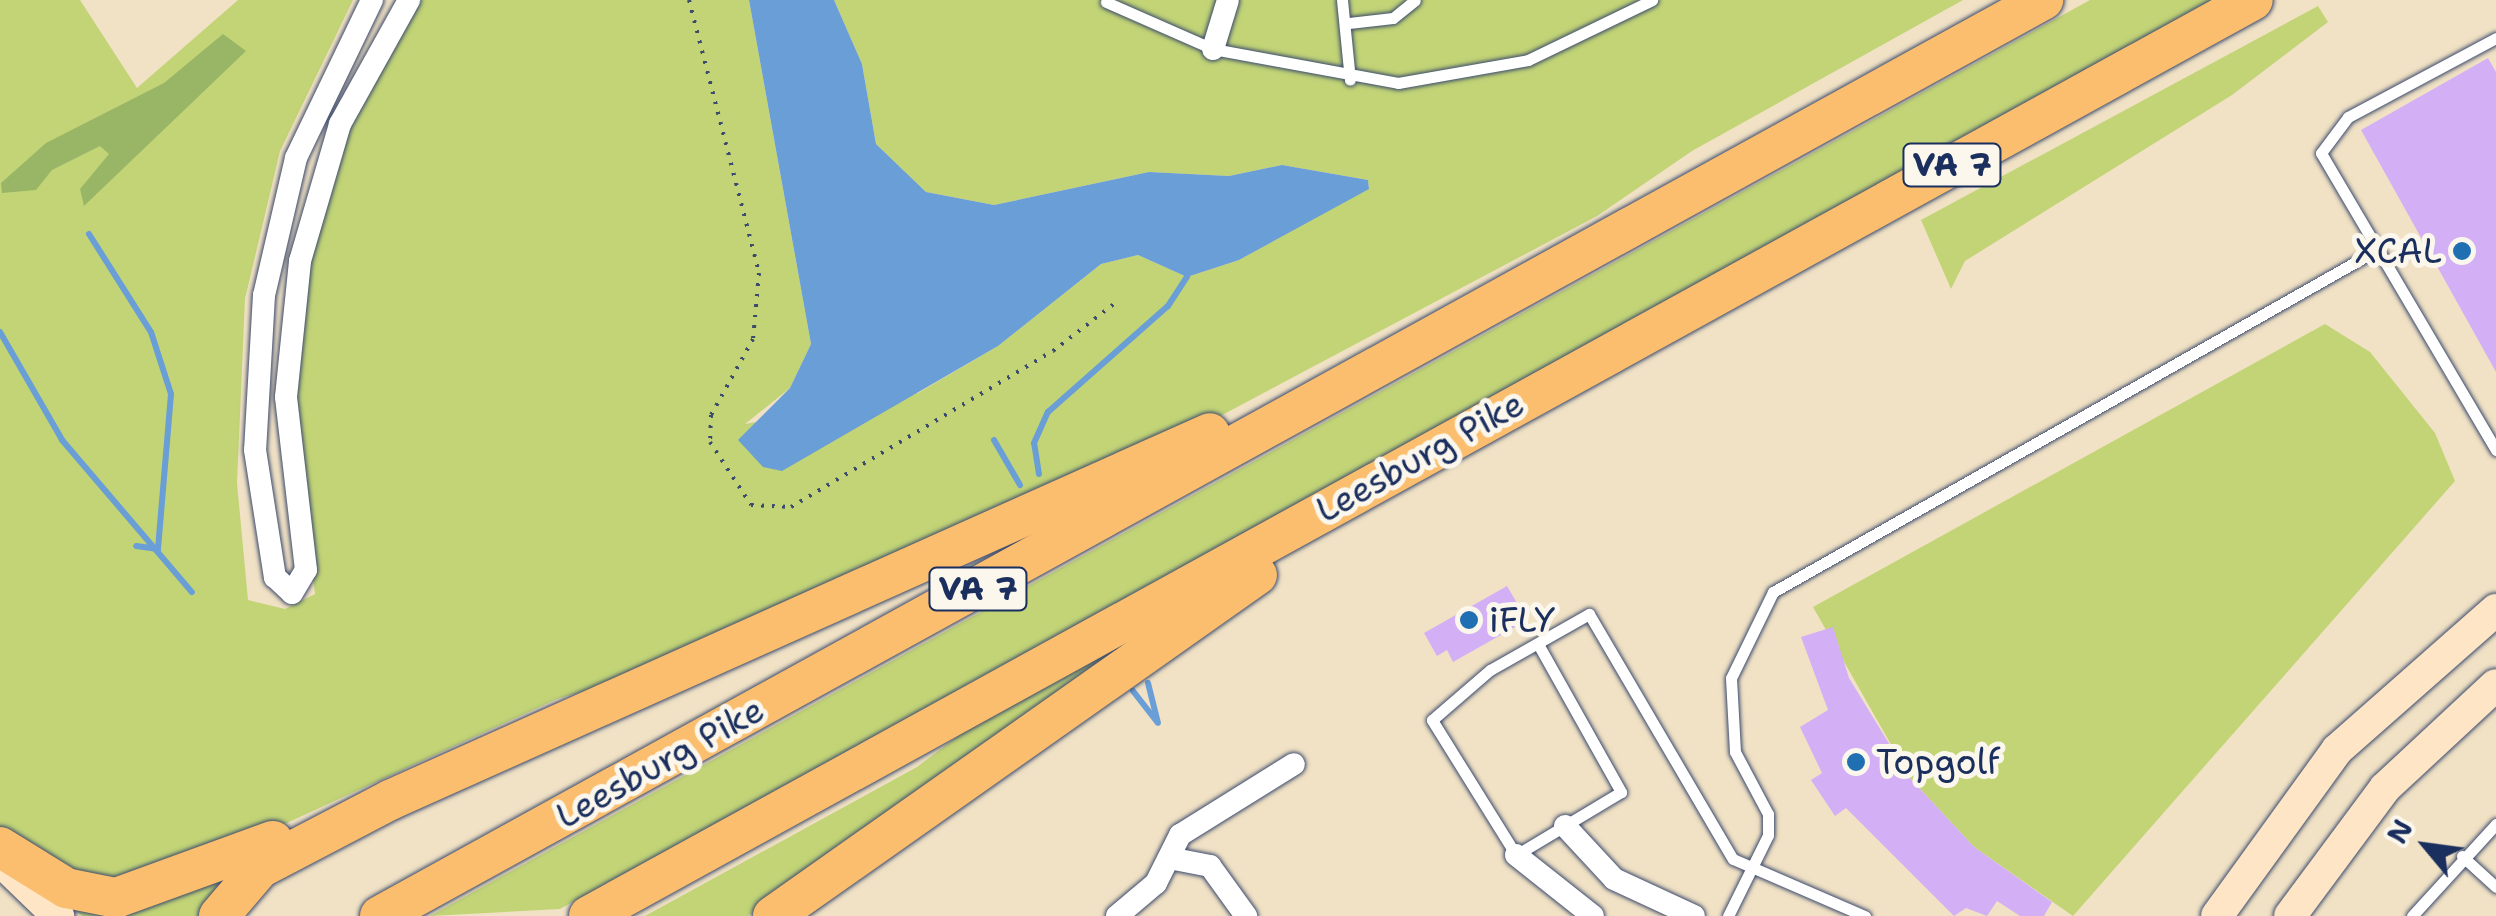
<!DOCTYPE html>
<style>
body{margin:0}
#map{position:relative;width:2496px;height:916px;overflow:hidden;background:#f1e2c5;font-family:"Shantell Sans",sans-serif}
div>[style]{position:absolute}
[style*='--x']{left:calc(var(--x)*1px);top:calc(var(--y)*1px);width:calc(var(--w)*1px);rotate:calc(var(--a)*1deg)}
.green>*{inset:0;background:#c2d476}
.forest>*{inset:0;background:#99b667}
.water>*{inset:0;background:#699ed6}
.stream>*{height:6px;margin:-3px;padding:0 3px;transform-origin:3px;border-radius:3px;background:#699ed6}
.building>*{inset:0;background:#d3aff6}
.path>*{height:4px;margin-top:-2px;transform-origin:0;background:repeating-linear-gradient(90deg,#3b4a6d 0 2.5px,transparent 0 10.5px)}
.roads{filter:drop-shadow(0 0 2px #3b4a6d) drop-shadow(0 0 2px #3b4a6d)}
.lane>*{height:11px;margin:-5.5px;padding:0 5.5px;transform-origin:5.5px;border-radius:5.5px;background:#fff}
.street>*{height:22px;margin:-11px;padding:0 11px;transform-origin:11px;border-radius:11px;background:#fff}
.secondary>*{height:32px;margin:-16px;padding:0 16px;transform-origin:16px;border-radius:16px;background:#fde5c5}
.highway>*{height:40px;margin:-20px;padding:0 20px;transform-origin:20px;border-radius:20px;background:#fbbe6e}
.dots>*{width:28px;height:28px;translate:-50% -50%;box-sizing:border-box;border:5px solid #fbf7ec;border-radius:50%}
span{translate:-50% -50%;white-space:nowrap;text-align:center;line-height:1.15;-webkit-text-stroke:10px #fbf7ec;paint-order:stroke}
.shield-label span{padding:2px 8px;background:#fbf7ec;border:2px solid;border-radius:8px;-webkit-text-stroke-width:0}
.shield-label{font-size:32px;color:#1b2f5e;font-weight:700}
.poi-label{font-size:35px;color:#1b2f5e}
.right{translate:-100% -50%;text-align:right}
.left{translate:0 -50%;text-align:left}
.street-label{font-size:35px;color:#1b2f5e}
.north{position:absolute;left:2376px;top:796px;width:100px;height:100px;-webkit-text-stroke:8px #fbf7ec;paint-order:stroke;rotate:299deg;font-size:28px;font-weight:700;line-height:40px;text-align:center;color:#1b2f5e}
.north::after{content:'';display:block;margin:auto;width:35px;height:45px;background:#1b2f5e;clip-path:polygon(50% 0,100% 100%,50% 72%,0 100%)}
</style>
<div id="map">
<div class="green">
<i style="clip-path:polygon(0 0,80px 0,137px 88px,238px 0,353px 0,280px 151px,245px 299px,237px 483px,248px 600px,285px 609px,315px 594px,295px 428px,303px 280px,344px 140px,418px 0,749px 0,811px 344px,790px 388px,745px 424px,918px 393px,998px 346px,1101px 264px,1138px 255px,1187px 277px,1239px 260px,1369px 188px,1368px 180px,1282px 165px,1229px 176px,1149px 172px,994px 205px,926px 192px,876px 144px,862px 64px,834px 0,1963px 0,1692px 151px,1597px 216px,1177px 439px,652px 671px,557px 699px,219px 854px,108px 888px,0 833px)"></i>
<i style="clip-path:polygon(2090px 0,2214px 0,560px 909px,430px 916px)"></i>
<i style="clip-path:polygon(2318px 6px,2328px 22px,2232px 95px,1965px 261px,1951px 289px,1921px 220px)"></i>
<i style="clip-path:polygon(2325px 324px,2370px 352px,2435px 433px,2455px 481px,2073px 916px,1974px 847px,1910px 778px,1813px 607px)"></i>
<i style="clip-path:polygon(1162px 617px,748px 916px,645px 916px,917px 767px,979px 720px)"></i>
<i style="clip-path:polygon(226px 876px,202px 916px,82px 916px,73px 908px)"></i>
</div>
<div class="forest">
<i style="clip-path:polygon(223px 34px,246px 51px,84px 206px,80px 189px,109px 154px,100px 146px,52px 170px,36px 190px,2px 193px,1px 183px,46px 143px,164px 83px)"></i>
</div>
<div class="water">
<i style="clip-path:polygon(749px 0,834px 0,862px 64px,876px 144px,926px 192px,994px 205px,1149px 172px,1229px 176px,1282px 165px,1368px 180px,1369px 189px,1239px 260px,1187px 277px,1138px 255px,1101px 264px,998px 346px,782px 471px,763px 467px,738px 440px,790px 388px,811px 344px)"></i>
</div>
<div class="stream">
<i style="--x:89;--y:234;--w:116;--a:57.7"></i>
<i style="--x:151;--y:332;--w:65;--a:72.1"></i>
<i style="--x:171;--y:394;--w:156;--a:94.8"></i>
<i style="--x:158;--y:549;--w:22;--a:-172"></i>
<i style="--x:0;--y:332;--w:125;--a:60.1"></i>
<i style="--x:62;--y:440;--w:200;--a:49.5"></i>
<i style="--x:994;--y:440;--w:52;--a:60"></i>
<i style="--x:1039;--y:474;--w:31;--a:-99"></i>
<i style="--x:1034;--y:443;--w:34;--a:-66"></i>
<i style="--x:1048;--y:412;--w:160;--a:-41.5"></i>
<i style="--x:1168;--y:306;--w:35;--a:-57"></i>
<i style="--x:1148;--y:683;--w:41;--a:76"></i>
<i style="--x:1133;--y:691;--w:39;--a:52"></i>
</div>
<div class="building">
<i style="clip-path:polygon(2488px 58px,2496px 72px,2496px 372px,2361px 130px)"></i>
<i style="clip-path:polygon(1507px 586px,1521px 610px,1508px 616px,1515px 627px,1453px 662px,1447px 650px,1437px 656px,1424px 633px)"></i>
<i style="clip-path:polygon(1833px 627px,1849px 678px,1910px 778px,1974px 847px,2052px 902px,2044px 916px,2020px 916px,1997px 901px,1987px 916px,1966px 908px,1954px 916px,1846px 808px,1835px 816px,1811px 780px,1822px 773px,1800px 727px,1828px 710px,1801px 637px)"></i>
</div>
<div class="path">
<i style="--x:689;--y:0;--w:282;--a:75.6"></i>
<i style="--x:759;--y:273;--w:66;--a:95.2"></i>
<i style="--x:753;--y:339;--w:87;--a:118.9"></i>
<i style="--x:711;--y:415;--w:27;--a:92"></i>
<i style="--x:710;--y:442;--w:75;--a:56.9"></i>
<i style="--x:751;--y:505;--w:40;--a:2.9"></i>
<i style="--x:791;--y:507;--w:305;--a:-30.8"></i>
<i style="--x:1053;--y:351;--w:83;--a:-37.7"></i>
</div>
<div class="roads">
<div class="lane">
<i style="--x:1342;--y:0;--w:80;--a:84.3"></i>
<i style="--x:1106;--y:2;--w:117;--a:23.7"></i>
<i style="--x:1213;--y:49;--w:188;--a:10.4"></i>
<i style="--x:1398;--y:83;--w:132;--a:-10"></i>
<i style="--x:1528;--y:60;--w:138;--a:-25.8"></i>
<i style="--x:1349;--y:23;--w:44;--a:-6.5"></i>
<i style="--x:1393;--y:18;--w:28;--a:-39"></i>
<i style="--x:2496;--y:38;--w:168;--a:151.9"></i>
<i style="--x:2348;--y:117;--w:45;--a:126.9"></i>
<i style="--x:2321;--y:153;--w:345;--a:59.5"></i>
<i style="--x:1538;--y:644;--w:170;--a:60.7"></i>
<i style="--x:1621;--y:792;--w:122;--a:149"></i>
<i style="--x:1516;--y:855;--w:159;--a:-121.9"></i>
<i style="--x:1432;--y:720;--w:77;--a:-40.8"></i>
<i style="--x:1490;--y:670;--w:114;--a:-29.5"></i>
<i style="--x:1589;--y:614;--w:284;--a:59.6"></i>
<i style="--x:1733;--y:859;--w:144;--a:23.4"></i>
<i style="--x:2462;--y:856;--w:46;--a:42.4"></i>
<i style="--x:1728;--y:916;--w:90;--a:-63.7"></i>
<i style="--x:1768;--y:835;--w:21;--a:-90"></i>
<i style="--x:1768;--y:814;--w:70;--a:-118"></i>
<i style="--x:1735;--y:752;--w:74;--a:-93.1"></i>
<i style="--x:1731;--y:678;--w:96;--a:-64"></i>
<i style="--x:1773;--y:592;--w:692;--a:-29.53"></i>
<i style="--x:2412;--y:916;--w:125;--a:-47.6"></i>
</div>
<div class="street">
<i style="--x:372;--y:0;--w:175;--a:115.7"></i>
<i style="--x:296;--y:158;--w:141;--a:103.1"></i>
<i style="--x:264;--y:295;--w:155;--a:93.3"></i>
<i style="--x:255;--y:450;--w:129;--a:81.1"></i>
<i style="--x:275;--y:577;--w:23;--a:43"></i>
<i style="--x:292;--y:593;--w:27;--a:-59"></i>
<i style="--x:306;--y:570;--w:174;--a:-96.6"></i>
<i style="--x:286;--y:397;--w:137;--a:-84.1"></i>
<i style="--x:300;--y:261;--w:143;--a:-73.7"></i>
<i style="--x:340;--y:124;--w:142;--a:-60.9"></i>
<i style="--x:1213;--y:49;--w:51;--a:-73"></i>
<i style="--x:1565;--y:826;--w:72;--a:47.2"></i>
<i style="--x:1614;--y:879;--w:88;--a:24.8"></i>
<i style="--x:1516;--y:855;--w:98;--a:38.4"></i>
<i style="--x:1169;--y:858;--w:42;--a:11"></i>
<i style="--x:1210;--y:866;--w:62;--a:54.2"></i>
<i style="--x:1117;--y:916;--w:51;--a:-40.2"></i>
<i style="--x:1156;--y:883;--w:54;--a:-63.4"></i>
<i style="--x:1180;--y:835;--w:134;--a:-31.9"></i>
</div>
<div class="secondary">
<i style="--x:0;--y:860;--w:81;--a:44"></i>
<i style="--x:2217;--y:916;--w:205;--a:-54.1"></i>
<i style="--x:2337;--y:750;--w:212;--a:-41.4"></i>
<i style="--x:2290;--y:916;--w:159;--a:-53.4"></i>
<i style="--x:2385;--y:788;--w:151;--a:-42.9"></i>
</div>
<div class="highway">
<i style="--x:0;--y:847;--w:78;--a:31.8"></i>
<i style="--x:66;--y:888;--w:51;--a:11.3"></i>
<i style="--x:116;--y:898;--w:167;--a:-20"></i>
<i style="--x:219;--y:916;--w:63;--a:-49.5"></i>
<i style="--x:260;--y:868;--w:147;--a:-27.6"></i>
<i style="--x:390;--y:800;--w:898;--a:-24.11"></i>
<i style="--x:380;--y:916;--w:1899;--a:-28.85"></i>
<i style="--x:589;--y:916;--w:1899;--a:-28.83"></i>
<i style="--x:773;--y:916;--w:592;--a:-35.17"></i>
</div>
</div>
<div class="dots">
<i style="left:2462px;top:251px;background:#1f6fb2"></i>
<i style="left:1469px;top:620px;background:#1f6fb2"></i>
<i style="left:1856px;top:762px;background:#1f6fb2"></i>
</div>
<div class="shield-label">
<span style="left:1952px;top:165px">VA 7</span>
<span style="left:978px;top:589px">VA 7</span>
</div>
<div class="poi-label">
<span class="right" style="left:2442px;top:251px">XCAL</span>
<span class="left" style="left:1489px;top:620px">iFLY</span>
<span class="left" style="left:1876px;top:762px">Topgolf</span>
</div>
<div class="street-label">
<span style="left:1420px;top:457px;rotate:-29deg">Leesburg Pike</span>
<span style="left:660px;top:763px;rotate:-29deg">Leesburg Pike</span>
</div>
<div class="north">N</div>
</div>
